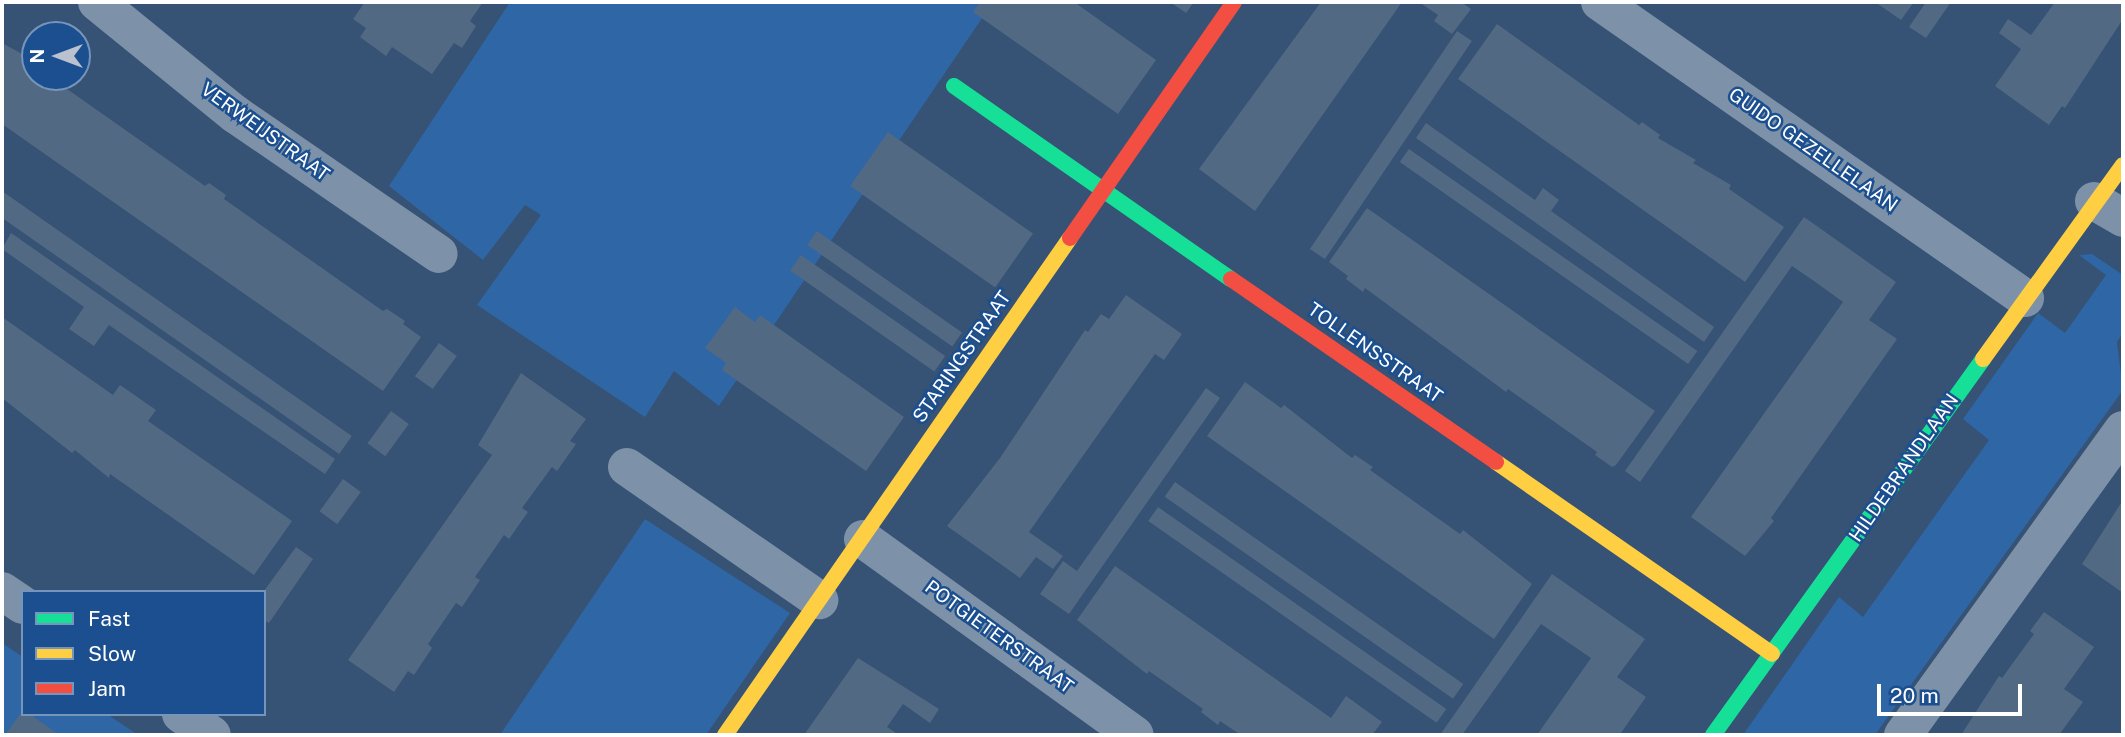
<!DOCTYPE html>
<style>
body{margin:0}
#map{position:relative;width:2125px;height:737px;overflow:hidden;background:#365274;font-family:"Public Sans",sans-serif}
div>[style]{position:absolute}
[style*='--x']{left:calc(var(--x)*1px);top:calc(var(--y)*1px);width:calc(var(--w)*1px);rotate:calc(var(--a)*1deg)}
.green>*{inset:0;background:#2f66a5}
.building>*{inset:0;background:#526984;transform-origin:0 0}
.street>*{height:38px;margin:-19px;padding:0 19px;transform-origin:19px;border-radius:19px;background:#7d92a8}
.fast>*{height:16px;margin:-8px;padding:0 8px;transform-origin:8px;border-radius:8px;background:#16e098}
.slow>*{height:16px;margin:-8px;padding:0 8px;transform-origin:8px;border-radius:8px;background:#ffcf43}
.jam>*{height:16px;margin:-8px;padding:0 8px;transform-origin:8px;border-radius:8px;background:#f24e42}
span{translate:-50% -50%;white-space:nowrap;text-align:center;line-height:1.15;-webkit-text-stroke:5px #1b4f8f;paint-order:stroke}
.street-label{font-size:19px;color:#fff}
.frame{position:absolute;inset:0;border:4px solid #fff;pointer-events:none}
.legend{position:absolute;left:21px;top:590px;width:245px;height:126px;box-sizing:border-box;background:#1b4f8f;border:2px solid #7695bc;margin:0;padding:9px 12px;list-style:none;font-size:21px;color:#fff}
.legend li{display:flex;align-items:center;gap:14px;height:35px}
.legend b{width:35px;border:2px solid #7695bc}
.north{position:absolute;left:21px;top:21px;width:70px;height:70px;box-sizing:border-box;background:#1b4f8f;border:2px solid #7695bc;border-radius:50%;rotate:270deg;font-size:19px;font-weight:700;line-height:28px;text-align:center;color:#fff}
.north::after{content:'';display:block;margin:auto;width:24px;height:32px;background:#b9c2ce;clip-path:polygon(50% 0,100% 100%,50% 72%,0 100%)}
.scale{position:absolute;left:1877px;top:684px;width:145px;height:32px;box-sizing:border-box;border:4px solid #fff;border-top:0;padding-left:9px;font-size:21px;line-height:24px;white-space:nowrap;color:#fff;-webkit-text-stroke:5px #1b4f8f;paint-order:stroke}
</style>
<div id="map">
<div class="green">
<i style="clip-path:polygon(510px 2px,993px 2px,719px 406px,674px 371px,645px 417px,477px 305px,541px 215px,525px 205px,483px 260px,389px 186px)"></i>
<i style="clip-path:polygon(2092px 254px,2123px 275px,2123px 333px,2117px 342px,2123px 390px,1875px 735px,1743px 735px,1839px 597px,1863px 617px,1989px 440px,1963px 419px,2038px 313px,2065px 333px,2106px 275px,2079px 255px)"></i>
<i style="clip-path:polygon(645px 519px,790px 613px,706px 735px,500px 735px)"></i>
<i style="clip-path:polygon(2px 643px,23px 657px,23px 714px,107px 714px,138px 735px,2px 735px)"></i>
</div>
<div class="building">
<i style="clip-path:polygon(365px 2px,483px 2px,470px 21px,476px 26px,462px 48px,454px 43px,432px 74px,392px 47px,386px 56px,360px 37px,366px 28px,353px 19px)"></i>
<i style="clip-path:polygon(980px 2px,1074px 2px,1156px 60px,1118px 114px,973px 12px)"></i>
<i style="clip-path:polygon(1170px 2px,1194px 2px,1186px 13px)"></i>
<i style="clip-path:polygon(1321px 2px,1402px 2px,1255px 211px,1199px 169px)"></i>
<i style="clip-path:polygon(1419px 2px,1461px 2px,1471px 9px,1452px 34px,1434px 21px,1438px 15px)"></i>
<i style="clip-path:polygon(1875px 2px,1914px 2px,1901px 20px)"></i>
<i style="clip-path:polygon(1926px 2px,1951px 2px,1926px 38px,1909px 27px)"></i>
<i style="clip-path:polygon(2055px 2px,2123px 2px,2123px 19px,2065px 108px,2062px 106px,2049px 125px,1995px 86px,2021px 49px,1999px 33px,2008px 19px,2031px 35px)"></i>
<i style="clip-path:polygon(1497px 24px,1639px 125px,1642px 122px,1660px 135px,1658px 138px,1696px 160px,1693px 163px,1731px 185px,1729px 189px,1784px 227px,1745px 282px,1458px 79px)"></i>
<i style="left:1457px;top:31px;width:18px;height:263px;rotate:34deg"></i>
<i style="clip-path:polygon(2px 43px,35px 61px,35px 77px,50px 77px,205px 186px,209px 183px,226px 195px,224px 199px,383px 311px,387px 309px,405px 321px,403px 324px,421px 337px,383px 391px,2px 124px)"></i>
<i style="clip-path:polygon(1426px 123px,1535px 200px,1543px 188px,1559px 200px,1551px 211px,1714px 327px,1704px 342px,1416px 138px)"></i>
<i style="left:888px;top:132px;width:177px;height:66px;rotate:35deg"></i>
<i style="left:1409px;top:149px;width:352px;height:16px;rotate:35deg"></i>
<i style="left:2px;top:191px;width:427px;height:22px;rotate:35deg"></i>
<i style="clip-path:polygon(1367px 208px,1655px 411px,1616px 465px,1612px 467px,1595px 455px,1597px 452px,1508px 389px,1506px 392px,1365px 288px,1363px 292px,1346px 279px,1348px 276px,1329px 262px)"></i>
<i style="clip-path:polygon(1804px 217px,1896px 282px,1869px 320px,1897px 339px,1771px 518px,1774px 521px,1745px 556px,1691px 517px,1843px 302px,1814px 281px,1792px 266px,1640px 482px,1625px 471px)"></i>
<i style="left:817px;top:231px;width:177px;height:17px;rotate:35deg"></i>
<i style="clip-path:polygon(11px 233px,335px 459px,325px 474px,109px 325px,94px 346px,69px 329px,84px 307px,2px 249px)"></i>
<i style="left:801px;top:255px;width:176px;height:19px;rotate:35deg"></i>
<i style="clip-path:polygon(1126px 295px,1182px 334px,1164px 360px,1155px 354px,1029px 532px,1063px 556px,1053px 569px,1036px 557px,1020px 578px,947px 526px,1000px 458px,1085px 330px,1088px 332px,1101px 314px,1109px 319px)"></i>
<i style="clip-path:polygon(735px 307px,755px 322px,760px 315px,904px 417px,866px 471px,722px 370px,726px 363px,705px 348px)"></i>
<i style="clip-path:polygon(2px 317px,113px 395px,120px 385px,156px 410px,148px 421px,292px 521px,254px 575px,110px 474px,109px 478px,75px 450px,72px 453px,2px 398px)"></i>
<i style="left:439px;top:343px;width:22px;height:41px;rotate:36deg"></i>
<i style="clip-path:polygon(521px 373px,586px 419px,570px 441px,576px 444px,557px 471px,552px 467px,522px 508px,528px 512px,509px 539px,504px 535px,475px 577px,480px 580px,462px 607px,456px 603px,428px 644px,432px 648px,414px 675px,408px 671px,394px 692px,348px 660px,492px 455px,478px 445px)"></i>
<i style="clip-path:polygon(1245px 382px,1281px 408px,1284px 405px,1352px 458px,1355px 455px,1373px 467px,1370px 470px,1460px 534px,1463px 530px,1532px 584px,1494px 639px,1207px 436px)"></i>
<i style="clip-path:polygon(1206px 388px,1220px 398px,1069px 614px,1040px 594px,1063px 561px,1077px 571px)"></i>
<i style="left:391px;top:411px;width:22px;height:40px;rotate:36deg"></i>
<i style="left:343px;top:479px;width:22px;height:40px;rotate:36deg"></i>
<i style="left:1175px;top:482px;width:352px;height:18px;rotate:35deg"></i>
<i style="clip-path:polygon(2123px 500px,2123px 593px,2082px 564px)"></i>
<i style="left:1158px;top:507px;width:352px;height:17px;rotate:35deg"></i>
<i style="clip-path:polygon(296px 547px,313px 559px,269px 623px,264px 620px,264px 591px)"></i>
<i style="clip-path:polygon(1115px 566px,1331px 718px,1346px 696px,1382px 722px,1372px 735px,1241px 735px,1220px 721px,1218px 725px,1201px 712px,1203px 709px,1149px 671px,1147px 674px,1077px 620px)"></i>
<i style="clip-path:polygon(1552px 574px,1645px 639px,1617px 677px,1646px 697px,1621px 733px,1537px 735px,1591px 658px,1541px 624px,1462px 735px,1440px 735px)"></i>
<i style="clip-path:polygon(2044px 612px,2094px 647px,2064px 689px,2083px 702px,2059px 735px,1961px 735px,1999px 676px,2002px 678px,2034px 634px,2030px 631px)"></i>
<i style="clip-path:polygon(858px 658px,939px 709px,930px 723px,903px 704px,887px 727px,899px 735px,804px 735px)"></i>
<i style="clip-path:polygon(23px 710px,23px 714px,30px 714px,59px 735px,5px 735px)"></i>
</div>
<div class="street">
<i style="--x:97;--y:2;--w:178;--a:39.1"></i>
<i style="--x:235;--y:114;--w:247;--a:34.5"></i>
<i style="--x:1600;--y:2;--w:518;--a:34.86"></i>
<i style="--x:2094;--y:201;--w:34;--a:30"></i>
<i style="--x:627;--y:467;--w:234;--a:34.7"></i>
<i style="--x:863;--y:539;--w:335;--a:35.8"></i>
<i style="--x:2;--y:591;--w:25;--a:34"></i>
<i style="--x:181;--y:714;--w:37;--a:34"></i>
<i style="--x:1903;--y:735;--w:376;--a:-54.2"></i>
</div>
<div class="fast">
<i style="--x:954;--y:86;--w:338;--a:34.9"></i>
<i style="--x:1713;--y:735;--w:463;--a:-54.3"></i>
</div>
<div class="slow">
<i style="--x:1983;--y:359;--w:239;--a:-54.2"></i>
<i style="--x:1496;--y:462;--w:336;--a:34.8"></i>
<i style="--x:725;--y:735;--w:605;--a:-55.23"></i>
</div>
<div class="jam">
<i style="--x:1070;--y:238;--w:287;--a:-55.2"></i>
<i style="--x:1231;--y:279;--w:322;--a:34.6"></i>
</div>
<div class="street-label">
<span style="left:265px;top:132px;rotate:36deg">VERWEIJSTRAAT</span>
<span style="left:1813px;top:150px;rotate:35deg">GUIDO GEZELLELAAN</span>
<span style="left:1375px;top:353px;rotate:35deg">TOLLENSSTRAAT</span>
<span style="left:962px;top:357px;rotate:-55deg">STARINGSTRAAT</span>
<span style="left:1904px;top:468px;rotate:-55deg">HILDEBRANDLAAN</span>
<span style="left:999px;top:637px;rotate:36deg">POTGIETERSTRAAT</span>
</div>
<div class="frame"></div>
<ul class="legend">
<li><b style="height:9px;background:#16e098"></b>Fast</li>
<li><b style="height:9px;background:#ffcf43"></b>Slow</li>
<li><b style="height:9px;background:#f24e42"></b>Jam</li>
</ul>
<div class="north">N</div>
<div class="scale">20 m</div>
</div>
